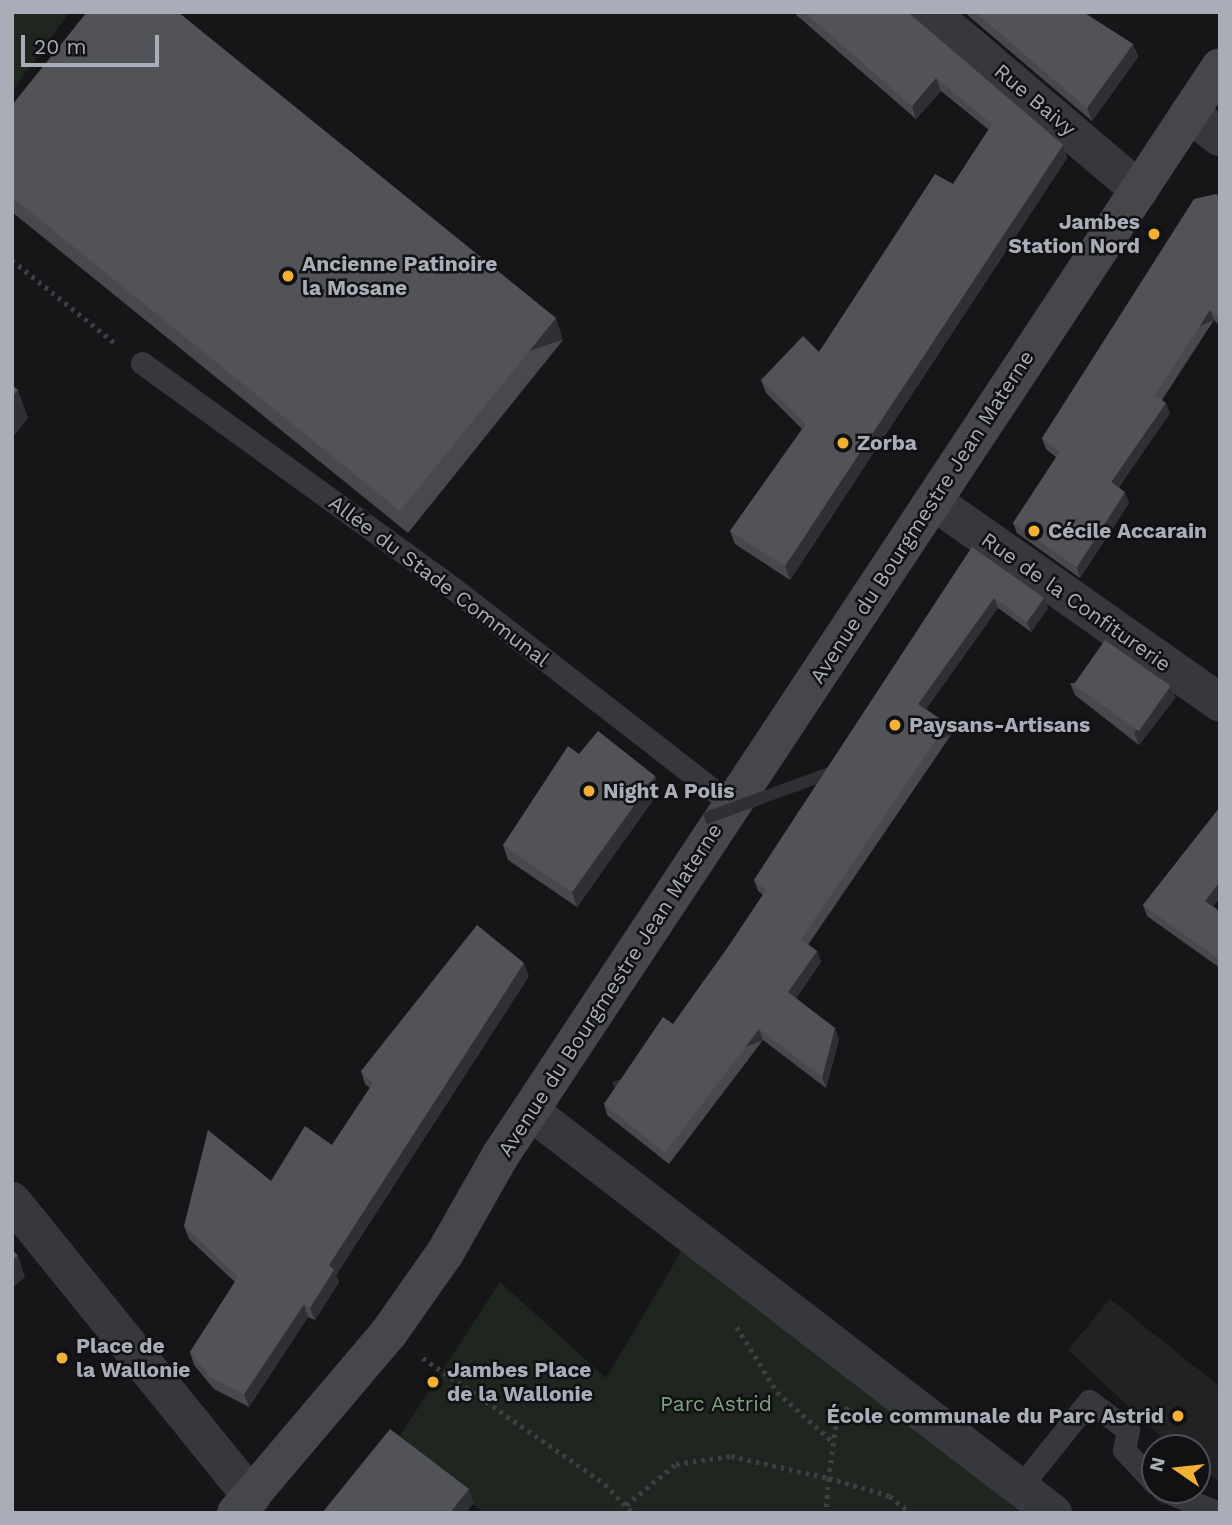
<!DOCTYPE html>
<meta charset="utf-8">
<style>
body{margin:0}
#map{position:relative;width:1232px;height:1525px;overflow:hidden;background:#161618;font-family:"Work Sans",sans-serif}
div>[style]{position:absolute}
[style*='--x']{left:calc(var(--x)*1px);top:calc(var(--y)*1px);width:calc(var(--w)*1px);rotate:calc(var(--a)*1deg)}
.built>*{inset:0;background:#222225}
.green>*{inset:0;background:#1e261f}
.path>*{height:4.5px;margin-top:-2.25px;transform-origin:0;background:repeating-linear-gradient(90deg,#3d3f44 0 3.5px,transparent 0 8.5px)}
.service>*{height:23px;margin:-11.5px;padding:0 11.5px;transform-origin:11.5px;border-radius:11.5px;background:#37383d}
.minor>*{height:38px;margin:-19px;padding:0 19px;transform-origin:19px;border-radius:19px;background:#37383d}
.secondary>*{height:38px;margin:-19px;padding:0 19px;transform-origin:19px;border-radius:19px;background:#45474d}
.wall>*{inset:0;background:#47494d}
.shaded-wall>*{inset:0;background:#2f3033;transform-origin:0 0}
.building>*{inset:0;background:#525359;transform-origin:0 0}
.dots>*{width:19px;height:19px;translate:-50% -50%;box-sizing:border-box;border:4px solid #111113;border-radius:50%}
span{translate:-50% -50%;white-space:nowrap;text-align:center;line-height:1.15;-webkit-text-stroke:5px #111113;paint-order:stroke}
.street-label{font-size:21px;color:#a8adb8}
.poi-label{font-size:21px;color:#a8adb8;font-weight:700}
.right{translate:-100% -50%;text-align:right}
.left{translate:0 -50%;text-align:left}
.park-label{font-size:21px;color:#7fa381}
.frame{position:absolute;inset:0;border:14px solid #a8adb8;pointer-events:none}
.north{position:absolute;left:1141px;top:1434px;width:70px;height:70px;box-sizing:border-box;background:#111113;border:2px solid #4d4f55;border-radius:50%;rotate:284deg;font-size:19px;font-weight:700;line-height:28px;text-align:center;color:#a8adb8}
.north::after{content:'';display:block;margin:auto;width:24px;height:32px;background:#f2b134;clip-path:polygon(50% 0,100% 100%,50% 72%,0 100%)}
.scale{position:absolute;left:21px;top:35px;width:138px;height:32px;box-sizing:border-box;border:4px solid #a8adb8;border-top:0;padding-left:9px;font-size:21px;line-height:24px;white-space:nowrap;color:#a8adb8;-webkit-text-stroke:5px #111113;paint-order:stroke}
</style>
<div id="map">
<div class="built">
<i style="clip-path:polygon(1110px 1299px,1220px 1387px,1220px 1482px,1206px 1472px,1197px 1481px,1197px 1448px,1164px 1448px,1167px 1442px,1068px 1350px)"></i>
</div>
<div class="green">
<i style="clip-path:polygon(12px 12px,70px 12px,12px 91px)"></i>
<i style="clip-path:polygon(688px 1240px,1020px 1513px,484px 1513px,395px 1443px,500px 1282px,606px 1378px)"></i>
</div>
<div class="path">
<i style="--x:12;--y:260;--w:134;--a:38.9"></i>
<i style="--x:737;--y:1327;--w:76;--a:58.4"></i>
<i style="--x:777;--y:1392;--w:75;--a:41.8"></i>
<i style="--x:423;--y:1358;--w:221;--a:34.7"></i>
<i style="--x:605;--y:1484;--w:40;--a:46"></i>
<i style="--x:848;--y:1407;--w:22;--a:122"></i>
<i style="--x:836;--y:1426;--w:52;--a:97.7"></i>
<i style="--x:829;--y:1478;--w:64;--a:16.4"></i>
<i style="--x:890;--y:1496;--w:27;--a:39"></i>
<i style="--x:626;--y:1505;--w:65;--a:-39.4"></i>
<i style="--x:676;--y:1464;--w:56;--a:-8.3"></i>
<i style="--x:731;--y:1456;--w:100;--a:12.7"></i>
<i style="--x:829;--y:1478;--w:35;--a:95"></i>
</div>
<div class="service">
<i style="--x:142;--y:363;--w:385;--a:35.9"></i>
<i style="--x:454;--y:589;--w:352;--a:37.8"></i>
<i style="--x:1020;--y:1487;--w:110;--a:-51.3"></i>
<i style="--x:1089;--y:1401;--w:49;--a:36.6"></i>
<i style="--x:1128;--y:1430;--w:20;--a:101"></i>
<i style="--x:1124;--y:1450;--w:45;--a:46.8"></i>
<i style="--x:1163;--y:1490;--w:61;--a:22.3"></i>
</div>
<div class="minor">
<i style="--x:930;--y:12;--w:275;--a:40.4"></i>
<i style="--x:1189;--y:113;--w:39;--a:38"></i>
<i style="--x:933;--y:501;--w:351;--a:35.1"></i>
<i style="--x:530;--y:1111;--w:660;--a:37.55"></i>
<i style="--x:12;--y:1201;--w:381;--a:51"></i>
</div>
<div class="secondary">
<i style="--x:236;--y:1513;--w:235;--a:-49.7"></i>
<i style="--x:388;--y:1334;--w:99;--a:-54.9"></i>
<i style="--x:445;--y:1253;--w:112;--a:-60.4"></i>
<i style="--x:500;--y:1156;--w:1305;--a:-56.53"></i>
</div>
<div class="wall">
<i style="clip-path:polygon(793px 12px,910px 12px,910px 14px,1063px 145px,1067px 158px,790px 580px,735px 544px,730px 531px,802px 429px,766px 393px,761px 380px,819px 352px,953px 184px,989px 130px,941px 91px,916px 119px)"></i>
<i style="clip-path:polygon(964px 12px,1083px 12px,1133px 44px,1138px 57px,1092px 121px)"></i>
<i style="clip-path:polygon(12px 105px,563px 340px,408px 533px,12px 212px)"></i>
<i style="clip-path:polygon(1220px 197px,1220px 326px,1214px 320px,1162px 400px,1170px 413px,1119px 487px,1129px 503px,1080px 578px,1017px 533px,1013px 523px,1056px 457px,1046px 449px,1042px 438px)"></i>
<i style="clip-path:polygon(972px 547px,1048px 608px,1031px 632px,998px 608px,926px 709px,947px 724px,951px 735px,808px 945px,817px 951px,821px 962px,796px 998px,839px 1039px,826px 1088px,763px 1040px,669px 1164px,607px 1115px,604px 1104px,673px 1024px,726px 950px,763px 895px,758px 891px,754px 880px)"></i>
<i style="clip-path:polygon(1070px 683px,1171px 686px,1175px 698px,1139px 745px,1075px 695px)"></i>
<i style="clip-path:polygon(579px 754px,655px 776px,660px 790px,577px 907px,508px 860px,503px 845px)"></i>
<i style="clip-path:polygon(1220px 807px,1220px 897px,1213px 906px,1220px 912px,1220px 968px,1147px 916px,1143px 905px)"></i>
<i style="clip-path:polygon(529px 976px,336px 1275px,339px 1282px,315px 1320px,308px 1317px,249px 1407px,214px 1389px,194px 1365px,190px 1352px,235px 1282px,189px 1239px,184px 1226px,271px 1181px,332px 1145px,370px 1088px,365px 1084px,361px 1071px)"></i>
</div>
<div class="shaded-wall">
<i style="clip-path:polygon(1133px 44px,1138px 57px,1092px 121px,1087px 108px)"></i>
<i style="clip-path:polygon(936px 78px,941px 91px,916px 119px,912px 106px)"></i>
<i style="clip-path:polygon(1063px 145px,1067px 158px,790px 580px,785px 566px)"></i>
<i style="left:1210px;top:310px;width:11px;height:101px;rotate:68deg"></i>
<i style="left:556px;top:318px;width:23px;height:248px;rotate:72deg"></i>
<i style="clip-path:polygon(18px 390px,28px 418px,12px 438px,12px 397px)"></i>
<i style="clip-path:polygon(1166px 403px,1170px 413px,1115px 493px,1111px 482px)"></i>
<i style="clip-path:polygon(1125px 492px,1129px 503px,1080px 578px,1077px 567px)"></i>
<i style="clip-path:polygon(994px 598px,998px 608px,922px 715px,918px 704px)"></i>
<i style="clip-path:polygon(1044px 598px,1048px 608px,1031px 632px,1027px 622px)"></i>
<i style="clip-path:polygon(1171px 686px,1175px 698px,1139px 745px,1134px 733px)"></i>
<i style="left:947px;top:724px;width:12px;height:260px;rotate:70deg"></i>
<i style="clip-path:polygon(655px 776px,660px 790px,577px 907px,572px 892px)"></i>
<i style="clip-path:polygon(1220px 881px,1220px 897px,1209px 912px,1205px 901px)"></i>
<i style="clip-path:polygon(817px 951px,821px 962px,792px 1003px,788px 992px)"></i>
<i style="clip-path:polygon(524px 963px,529px 976px,336px 1275px,339px 1282px,315px 1320px,310px 1308px,329px 1265px)"></i>
<i style="clip-path:polygon(835px 1028px,839px 1039px,826px 1088px,822px 1077px)"></i>
<i style="left:759px;top:1029px;width:12px;height:156px;rotate:70deg"></i>
<i style="clip-path:polygon(18px 1256px,25px 1277px,12px 1288px,12px 1260px)"></i>
<i style="clip-path:polygon(304px 1304px,308px 1317px,249px 1407px,244px 1394px)"></i>
<i style="clip-path:polygon(469px 1489px,474px 1503px,466px 1513px,450px 1513px)"></i>
</div>
<div class="building">
<i style="clip-path:polygon(87px 12px,178px 12px,556px 318px,400px 511px,12px 197px,12px 105px)"></i>
<i style="clip-path:polygon(804px 12px,909px 12px,911px 15px,1063px 145px,785px 566px,730px 531px,806px 424px,761px 380px,803px 336px,819px 352px,935px 174px,953px 184px,992px 124px,936px 78px,912px 106px)"></i>
<i style="clip-path:polygon(975px 12px,1083px 12px,1133px 44px,1087px 108px)"></i>
<i style="clip-path:polygon(1216px 194px,1220px 197px,1220px 319px,1210px 310px,1155px 395px,1166px 403px,1111px 482px,1125px 492px,1077px 567px,1013px 523px,1060px 452px,1042px 438px,1194px 199px)"></i>
<i style="clip-path:polygon(12px 385px,18px 390px,12px 397px)"></i>
<i style="clip-path:polygon(972px 547px,1044px 598px,1027px 622px,994px 598px,918px 704px,947px 724px,801px 939px,817px 951px,788px 992px,835px 1028px,822px 1077px,759px 1029px,665px 1153px,604px 1104px,663px 1017px,673px 1024px,726px 950px,766px 890px,754px 880px)"></i>
<i style="left:1105px;top:640px;width:80px;height:55px;rotate:35deg"></i>
<i style="clip-path:polygon(598px 731px,655px 776px,572px 892px,503px 845px,568px 746px,579px 754px)"></i>
<i style="clip-path:polygon(1220px 807px,1220px 881px,1205px 901px,1220px 912px,1220px 960px,1143px 905px)"></i>
<i style="clip-path:polygon(477px 925px,524px 963px,329px 1265px,334px 1270px,310px 1308px,304px 1304px,244px 1394px,210px 1377px,190px 1352px,238px 1277px,184px 1226px,208px 1130px,271px 1181px,305px 1126px,332px 1145px,373px 1083px,361px 1071px)"></i>
<i style="clip-path:polygon(12px 1249px,18px 1256px,12px 1260px)"></i>
<i style="clip-path:polygon(390px 1429px,469px 1489px,450px 1513px,322px 1513px)"></i>
</div>
<div class="dots">
<i style="left:1154px;top:234px;background:#f2b134"></i>
<i style="left:288px;top:276px;background:#f2b134"></i>
<i style="left:843px;top:443px;background:#f2b134"></i>
<i style="left:1034px;top:531px;background:#f2b134"></i>
<i style="left:895px;top:725px;background:#f2b134"></i>
<i style="left:589px;top:791px;background:#f2b134"></i>
<i style="left:62px;top:1358px;background:#f2b134"></i>
<i style="left:433px;top:1382px;background:#f2b134"></i>
<i style="left:1178px;top:1416px;background:#f2b134"></i>
</div>
<div class="street-label">
<span style="left:1035px;top:100px;rotate:40deg">Rue Baivy</span>
<span style="left:922px;top:517px;rotate:-57deg">Avenue du Bourgmestre Jean Materne</span>
<span style="left:439px;top:581px;rotate:37deg">Allée du Stade Communal</span>
<span style="left:1076px;top:602px;rotate:35deg">Rue de la Confiturerie</span>
<span style="left:610px;top:990px;rotate:-57deg">Avenue du Bourgmestre Jean Materne</span>
</div>
<div class="poi-label">
<span class="right" style="left:1140px;top:234px">Jambes<br>Station Nord</span>
<span class="left" style="left:302px;top:276px">Ancienne Patinoire<br>la Mosane</span>
<span class="left" style="left:857px;top:443px">Zorba</span>
<span class="left" style="left:1048px;top:531px">Cécile Accarain</span>
<span class="left" style="left:909px;top:725px">Paysans-Artisans</span>
<span class="left" style="left:603px;top:791px">Night A Polis</span>
<span class="left" style="left:76px;top:1358px">Place de<br>la Wallonie</span>
<span class="left" style="left:447px;top:1382px">Jambes Place<br>de la Wallonie</span>
<span class="right" style="left:1164px;top:1416px">École communale du Parc Astrid</span>
</div>
<div class="park-label">
<span style="left:716px;top:1404px">Parc Astrid</span>
</div>
<div class="frame"></div>
<div class="north">N</div>
<div class="scale">20 m</div>
</div>
